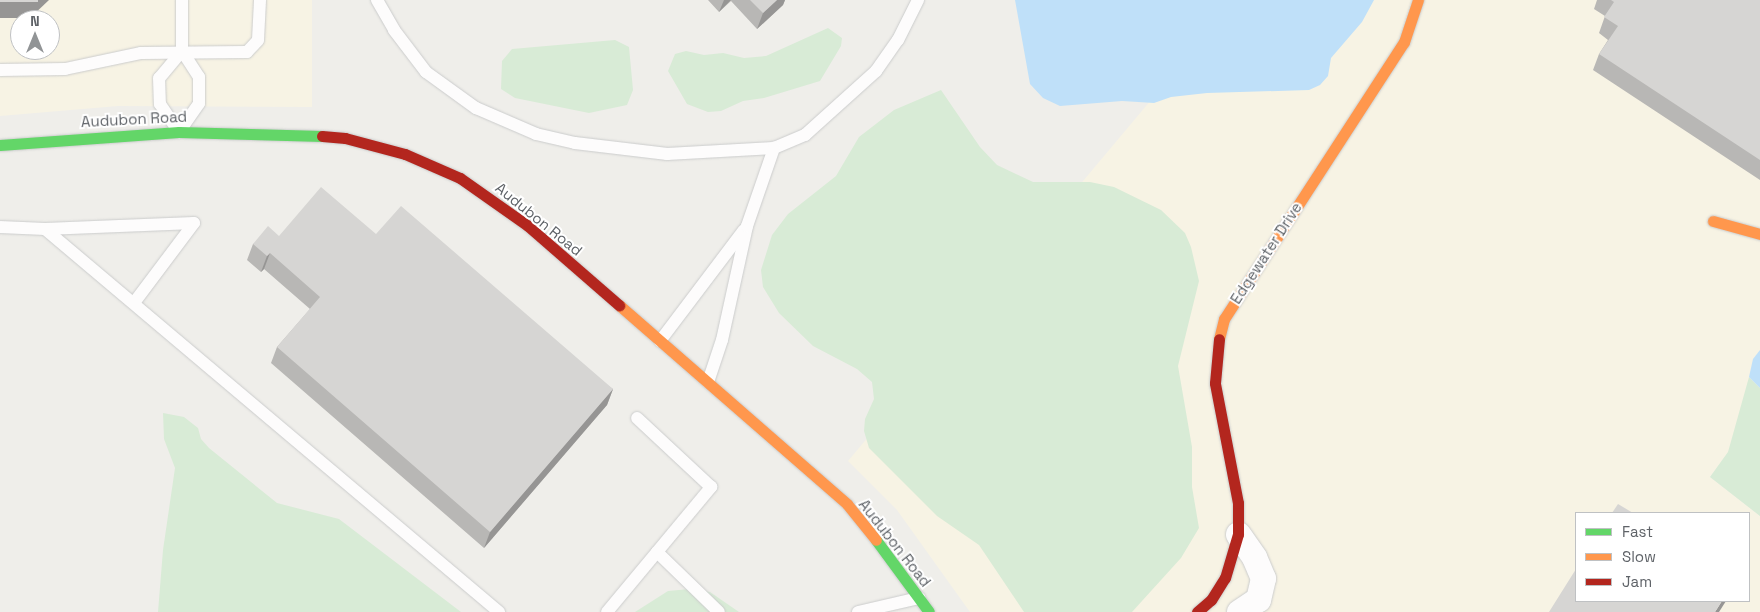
<!DOCTYPE html>
<style>
body{margin:0}
#map{position:relative;width:1760px;height:612px;overflow:hidden;background:#efeeea;font-family:"Space Grotesk",sans-serif}
div>[style]{position:absolute}
[style*='--x']{left:calc(var(--x)*1px);top:calc(var(--y)*1px);width:calc(var(--w)*1px);rotate:calc(var(--a)*1deg)}
.commercial>*{inset:0;background:#f7f3e4}
.green>*{inset:0;background:#d8ebd6}
.water>*{inset:0;background:#bfe0f9}
.roads{filter:drop-shadow(0 0 1px #cbcccc) drop-shadow(0 0 1px #cbcccc)}
.lane>*{height:12px;margin:-6px;padding:0 6px;transform-origin:6px;border-radius:6px;background:#fdfcfc}
.street>*{height:25px;margin:-12.5px;padding:0 12.5px;transform-origin:12.5px;border-radius:12.5px;background:#fdfcfc}
.fast>*{height:11px;margin:-5.5px;padding:0 5.5px;transform-origin:5.5px;border-radius:5.5px;background:#63d668}
.slow>*{height:11px;margin:-5.5px;padding:0 5.5px;transform-origin:5.5px;border-radius:5.5px;background:#ff974d}
.jam>*{height:11px;margin:-5.5px;padding:0 5.5px;transform-origin:5.5px;border-radius:5.5px;background:#b3261e}
.wall>*{inset:0;background:#b8b7b5}
.shaded-wall>*{inset:0;background:#969594}
.building>*{inset:0;background:#d6d5d3;transform-origin:0 0}
span{translate:-50% -50%;white-space:nowrap;text-align:center;line-height:1.15;-webkit-text-stroke:4px #fff;paint-order:stroke}
.street-label{font-size:15px;color:#5f6368}
.legend{position:absolute;left:1575px;top:512px;width:175px;height:90px;box-sizing:border-box;background:#fff;border:1px solid #bfc1c3;margin:0;padding:6px 9px;list-style:none;font-size:15px;color:#5f6368}
.legend li{display:flex;align-items:center;gap:10px;height:25px}
.legend b{width:25px;border:1px solid #bfc1c3}
.north{position:absolute;left:10px;top:10px;width:50px;height:50px;box-sizing:border-box;background:#fff;border:1px solid #bfc1c3;border-radius:50%;rotate:0deg;font-size:14px;font-weight:700;line-height:20px;text-align:center;color:#5f6368}
.north::after{content:'';display:block;margin:auto;width:18px;height:22px;background:#919496;clip-path:polygon(50% 0,100% 100%,50% 72%,0 100%)}
</style>
<div id="map">
<div class="commercial">
<i style="clip-path:polygon(evenodd,0 0,312px 0,312px 107px,118px 106px,0 116px,0 0,20px 20px,50px 20px,50px 50px,20px 50px,20px 20px)"></i>
<i style="clip-path:polygon(evenodd,1235px 0,1760px 0,1760px 410px,1710px 477px,1760px 516px,1760px 612px,970px 612px,897px 510px,848px 461px,1235px 0,1576px 513px,1749px 513px,1749px 601px,1576px 601px,1576px 513px)"></i>
</div>
<div class="green">
<i style="clip-path:polygon(828px 28px,842px 38px,841px 46px,820px 81px,764px 98px,743px 101px,721px 111px,708px 112px,687px 104px,668px 71px,675px 54px,686px 51px,704px 55px,723px 53px,744px 58px,766px 56px)"></i>
<i style="clip-path:polygon(615px 40px,629px 47px,633px 90px,627px 105px,589px 113px,515px 98px,501px 89px,502px 61px,512px 49px)"></i>
<i style="clip-path:polygon(941px 90px,980px 147px,997px 165px,1033px 182px,1090px 182px,1114px 187px,1161px 210px,1185px 233px,1191px 247px,1199px 281px,1178px 366px,1192px 447px,1192px 487px,1199px 528px,1181px 558px,1132px 612px,1024px 612px,979px 545px,937px 516px,869px 448px,864px 431px,865px 419px,874px 399px,872px 382px,857px 369px,813px 346px,779px 313px,763px 287px,761px 270px,772px 235px,788px 214px,836px 176px,859px 137px,894px 110px)"></i>
<i style="clip-path:polygon(1749px 377px,1760px 388px,1760px 516px,1710px 477px,1728px 452px)"></i>
<i style="clip-path:polygon(163px 413px,184px 417px,198px 428px,201px 439px,209px 448px,277px 503px,339px 519px,461px 612px,158px 612px,163px 550px,175px 468px,164px 439px)"></i>
<i style="clip-path:polygon(690px 589px,710px 592px,739px 612px,635px 612px,668px 591px)"></i>
</div>
<div class="water">
<i style="clip-path:polygon(1015px 0,1374px 0,1362px 22px,1331px 58px,1328px 76px,1320px 85px,1309px 90px,1207px 93px,1171px 97px,1154px 103px,1122px 101px,1060px 106px,1043px 98px,1030px 84px)"></i>
<i style="clip-path:polygon(1760px 350px,1760px 388px,1749px 377px,1753px 359px)"></i>
</div>
<div class="roads">
<div class="lane">
<i style="--x:377;--y:0;--w:34;--a:60"></i>
<i style="--x:394;--y:30;--w:53;--a:52.7"></i>
<i style="--x:426;--y:72;--w:62;--a:35.8"></i>
<i style="--x:476;--y:108;--w:65;--a:23.4"></i>
<i style="--x:536;--y:134;--w:40;--a:13"></i>
<i style="--x:575;--y:143;--w:93;--a:6.8"></i>
<i style="--x:667;--y:154;--w:107;--a:-3.2"></i>
<i style="--x:774;--y:148;--w:34;--a:-23"></i>
<i style="--x:805;--y:135;--w:96;--a:-42"></i>
<i style="--x:876;--y:71;--w:38;--a:-55"></i>
<i style="--x:898;--y:40;--w:45;--a:-63.4"></i>
<i style="--x:182;--y:51;--w:35;--a:130"></i>
<i style="--x:159;--y:78;--w:26;--a:88"></i>
<i style="--x:160;--y:104;--w:34;--a:56"></i>
<i style="--x:179;--y:132;--w:35;--a:-55"></i>
<i style="--x:199;--y:103;--w:26;--a:-90"></i>
<i style="--x:199;--y:77;--w:31;--a:-123"></i>
<i style="--x:182;--y:51;--w:51;--a:-90"></i>
<i style="--x:0;--y:70;--w:65;--a:-0.9"></i>
<i style="--x:65;--y:69;--w:78;--a:-11.9"></i>
<i style="--x:141;--y:53;--w:106;--a:-0.5"></i>
<i style="--x:247;--y:52;--w:16;--a:-47"></i>
<i style="--x:258;--y:40;--w:40;--a:-87.1"></i>
<i style="--x:0;--y:227;--w:45;--a:2.5"></i>
<i style="--x:45;--y:229;--w:594;--a:40.15"></i>
<i style="--x:45;--y:229;--w:149;--a:-2.3"></i>
<i style="--x:194;--y:223;--w:100;--a:126.9"></i>
<i style="--x:660;--y:341;--w:139;--a:-52.9"></i>
<i style="--x:708;--y:382;--w:44;--a:-71.6"></i>
<i style="--x:722;--y:340;--w:117;--a:-77.6"></i>
<i style="--x:747;--y:226;--w:83;--a:-70.9"></i>
<i style="--x:657;--y:552;--w:86;--a:44.1"></i>
<i style="--x:607;--y:612;--w:163;--a:-50.2"></i>
<i style="--x:711;--y:487;--w:101;--a:-137"></i>
<i style="--x:858;--y:612;--w:63;--a:-12.9"></i>
</div>
<div class="street">
<i style="--x:1238;--y:534;--w:28;--a:55"></i>
<i style="--x:1254;--y:557;--w:23;--a:67"></i>
<i style="--x:1263;--y:578;--w:22;--a:103"></i>
<i style="--x:1258;--y:599;--w:23;--a:146"></i>
</div>
<div class="fast">
<i style="--x:0;--y:145;--w:179;--a:-4.2"></i>
<i style="--x:179;--y:132;--w:143;--a:1.6"></i>
<i style="--x:876;--y:540;--w:89;--a:53.6"></i>
</div>
<div class="slow">
<i style="--x:1713;--y:221;--w:49;--a:15.5"></i>
<i style="--x:619;--y:305;--w:303;--a:41.1"></i>
<i style="--x:847;--y:504;--w:46;--a:51.1"></i>
<i style="--x:1219;--y:339;--w:21;--a:-76"></i>
<i style="--x:1224;--y:319;--w:330;--a:-57"></i>
<i style="--x:1404;--y:42;--w:44;--a:-71.6"></i>
</div>
<div class="jam">
<i style="--x:322;--y:136;--w:23;--a:5"></i>
<i style="--x:345;--y:138;--w:62;--a:14.9"></i>
<i style="--x:405;--y:154;--w:60;--a:23.6"></i>
<i style="--x:460;--y:178;--w:83;--a:35.2"></i>
<i style="--x:528;--y:226;--w:121;--a:41"></i>
<i style="--x:1197;--y:612;--w:18;--a:-41"></i>
<i style="--x:1211;--y:600;--w:26;--a:-58"></i>
<i style="--x:1225;--y:578;--w:46;--a:-73.5"></i>
<i style="--x:1238;--y:534;--w:31;--a:-90"></i>
<i style="--x:1238;--y:503;--w:122;--a:-100.9"></i>
<i style="--x:1215;--y:383;--w:44;--a:-84.8"></i>
</div>
</div>
<div class="wall">
<i style="clip-path:polygon(708px 0,785px 0,783px 5px,757px 29px,731px 1px,719px 12px)"></i>
<i style="clip-path:polygon(1597px 0,1760px 0,1760px 180px,1593px 70px,1599px 54px,1608px 40px,1599px 33px,1605px 16px,1594px 9px)"></i>
<i style="clip-path:polygon(376px 234px,613px 389px,607px 405px,484px 548px,271px 363px,277px 347px,310px 309px,264px 269px,261px 272px,247px 260px,253px 244px,279px 236px)"></i>
</div>
<div class="shaded-wall">
<i style="clip-path:polygon(38px 0,49px 0,30px 18px,0 18px,0 2px)"></i>
<i style="clip-path:polygon(724px 0,731px 0,719px 12px)"></i>
<i style="clip-path:polygon(777px 0,785px 0,783px 5px,757px 29px,763px 13px)"></i>
<i style="clip-path:polygon(270px 253px,264px 269px,261px 272px,267px 256px)"></i>
<i style="clip-path:polygon(613px 389px,607px 405px,484px 548px,490px 532px)"></i>
<i style="clip-path:polygon(1722px 601px,1726px 601px,1719px 612px,1715px 612px)"></i>
</div>
<div class="building">
<i style="left:0;top:0;width:38px;height:2px"></i>
<i style="clip-path:polygon(750px 0,777px 0,763px 13px)"></i>
<i style="clip-path:polygon(1611px 0,1760px 0,1760px 160px,1599px 54px,1618px 26px,1604px 17px,1614px 2px)"></i>
<i style="clip-path:polygon(321px 187px,376px 234px,401px 206px,613px 389px,490px 532px,277px 347px,320px 297px,270px 253px,267px 256px,253px 244px,268px 226px,279px 236px)"></i>
<i style="clip-path:polygon(1618px 504px,1633px 513px,1612px 513px)"></i>
<i style="clip-path:polygon(1576px 569px,1576px 601px,1722px 601px,1715px 612px,1549px 612px)"></i>
</div>
<div class="street-label">
<span style="left:134px;top:119px;rotate:-3deg">Audubon Road</span>
<span style="left:539px;top:219px;rotate:39deg">Audubon Road</span>
<span style="left:1266px;top:253px;rotate:-57deg">Edgewater Drive</span>
<span style="left:895px;top:543px;rotate:52deg">Audubon Road</span>
</div>
<ul class="legend">
<li><b style="height:6px;background:#63d668"></b>Fast</li>
<li><b style="height:6px;background:#ff974d"></b>Slow</li>
<li><b style="height:6px;background:#b3261e"></b>Jam</li>
</ul>
<div class="north">N</div>
</div>
